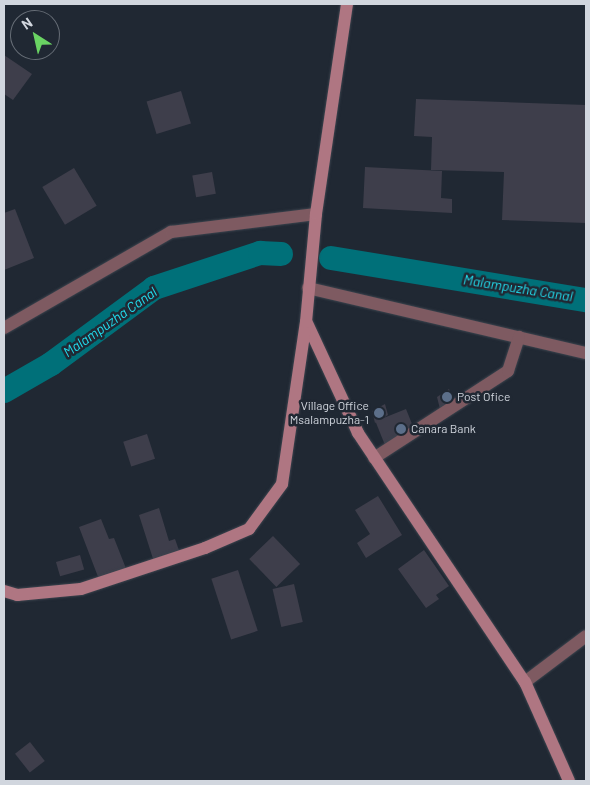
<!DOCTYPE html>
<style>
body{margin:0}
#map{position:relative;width:590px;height:785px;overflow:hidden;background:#202833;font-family:Barlow,sans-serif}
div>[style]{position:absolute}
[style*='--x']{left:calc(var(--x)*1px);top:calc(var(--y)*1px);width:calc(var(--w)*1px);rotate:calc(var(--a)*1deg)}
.canal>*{height:24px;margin:-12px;padding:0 12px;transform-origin:12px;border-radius:12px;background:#007079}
.building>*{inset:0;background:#3e3e4b;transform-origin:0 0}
.roads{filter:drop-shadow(0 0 1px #3c444e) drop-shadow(0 0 1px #3c444e)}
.street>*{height:12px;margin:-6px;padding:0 6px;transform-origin:6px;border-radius:6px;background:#7e5a61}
.secondary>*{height:12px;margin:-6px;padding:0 6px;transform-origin:6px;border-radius:6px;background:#af7682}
.dots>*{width:14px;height:14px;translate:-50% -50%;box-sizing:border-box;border:2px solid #202833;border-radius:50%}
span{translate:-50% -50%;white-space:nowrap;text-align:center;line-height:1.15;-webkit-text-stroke:5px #202833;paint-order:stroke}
.poi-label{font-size:12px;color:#d1d6de}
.left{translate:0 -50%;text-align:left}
.right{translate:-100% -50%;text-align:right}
.water-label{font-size:14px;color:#21ddee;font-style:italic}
.frame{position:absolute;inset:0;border:5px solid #d1d6de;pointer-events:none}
.north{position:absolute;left:10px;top:10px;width:50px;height:50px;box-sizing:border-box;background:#202833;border:1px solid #676e77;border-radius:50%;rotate:325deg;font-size:14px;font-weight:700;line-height:20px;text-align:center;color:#d1d6de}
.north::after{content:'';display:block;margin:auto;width:18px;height:22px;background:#6ad363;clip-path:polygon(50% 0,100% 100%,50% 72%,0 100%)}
</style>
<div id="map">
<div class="canal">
<i style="--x:331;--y:258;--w:258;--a:9.4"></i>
<i style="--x:4;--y:391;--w:54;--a:-29.9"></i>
<i style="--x:51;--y:364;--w:128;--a:-36.4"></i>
<i style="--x:154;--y:288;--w:112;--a:-18.3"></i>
<i style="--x:260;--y:253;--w:21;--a:3"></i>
</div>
<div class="building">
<i style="clip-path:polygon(4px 55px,32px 74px,13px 100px,4px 94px)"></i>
<i style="left:181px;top:91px;width:34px;height:36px;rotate:73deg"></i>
<i style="clip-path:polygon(416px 99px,586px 105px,586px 223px,502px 220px,504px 172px,431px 170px,432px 137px,414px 136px)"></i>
<i style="clip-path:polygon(365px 167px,442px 171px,441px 198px,452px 199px,452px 213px,363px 208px)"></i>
<i style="left:74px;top:168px;width:44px;height:37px;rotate:59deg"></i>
<i style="left:212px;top:172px;width:22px;height:20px;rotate:80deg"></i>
<i style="clip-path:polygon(15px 209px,34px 258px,4px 270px,4px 213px)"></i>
<i style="clip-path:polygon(449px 389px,456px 405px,440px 409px,437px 397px)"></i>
<i style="clip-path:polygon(385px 404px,388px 415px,375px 423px,372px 411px)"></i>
<i style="left:406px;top:409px;width:29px;height:33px;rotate:68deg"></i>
<i style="left:147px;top:434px;width:26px;height:25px;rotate:72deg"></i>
<i style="clip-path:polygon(378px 496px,402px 535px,366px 558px,357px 543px,370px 534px,355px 510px)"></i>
<i style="clip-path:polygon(159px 508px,169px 541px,175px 539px,181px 556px,155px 565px,139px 515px)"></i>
<i style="clip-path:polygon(101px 519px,109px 539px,114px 538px,127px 571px,100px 582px,79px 527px)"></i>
<i style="left:273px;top:536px;width:39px;height:33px;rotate:46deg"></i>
<i style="clip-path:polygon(424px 550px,449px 586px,436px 595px,439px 599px,426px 608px,398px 569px)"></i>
<i style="left:80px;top:555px;width:15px;height:25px;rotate:74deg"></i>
<i style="left:238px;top:570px;width:64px;height:28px;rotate:72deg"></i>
<i style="left:294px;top:584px;width:39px;height:22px;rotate:77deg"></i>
<i style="left:30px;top:742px;width:24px;height:19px;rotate:52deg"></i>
</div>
<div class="roads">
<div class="street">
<i style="--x:308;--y:288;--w:285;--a:13.2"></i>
<i style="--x:4;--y:328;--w:193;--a:-29.9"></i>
<i style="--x:171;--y:232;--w:146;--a:-7.1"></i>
<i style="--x:374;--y:458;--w:160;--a:-33"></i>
<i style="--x:508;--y:371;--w:36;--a:-72"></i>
<i style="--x:525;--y:682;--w:76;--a:-37"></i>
</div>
<div class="secondary">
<i style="--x:307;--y:323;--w:121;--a:65.1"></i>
<i style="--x:358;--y:433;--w:300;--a:56.2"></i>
<i style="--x:525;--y:682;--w:108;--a:66"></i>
<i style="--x:4;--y:591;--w:14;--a:17"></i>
<i style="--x:17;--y:595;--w:64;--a:-5.4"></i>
<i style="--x:81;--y:589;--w:131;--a:-18.3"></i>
<i style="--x:205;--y:548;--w:48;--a:-23.4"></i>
<i style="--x:249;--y:529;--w:56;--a:-53.7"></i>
<i style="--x:282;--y:484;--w:164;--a:-81.6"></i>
<i style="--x:306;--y:322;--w:108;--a:-84.7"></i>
<i style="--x:316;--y:214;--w:212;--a:-81.6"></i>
</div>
</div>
<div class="dots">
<i style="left:447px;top:397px;background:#5c6f8a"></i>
<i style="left:379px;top:413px;background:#5c6f8a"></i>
<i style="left:401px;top:429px;background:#5c6f8a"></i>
</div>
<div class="poi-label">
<span class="left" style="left:457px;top:397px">Post Ofice</span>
<span class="right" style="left:369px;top:413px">Village Office<br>Msalampuzha-1</span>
<span class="left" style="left:411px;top:429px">Canara Bank</span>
</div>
<div class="water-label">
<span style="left:518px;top:288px;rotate:9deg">Malampuzha Canal</span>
<span style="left:110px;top:322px;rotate:-35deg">Malampuzha Canal</span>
</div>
<div class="frame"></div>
<div class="north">N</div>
</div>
